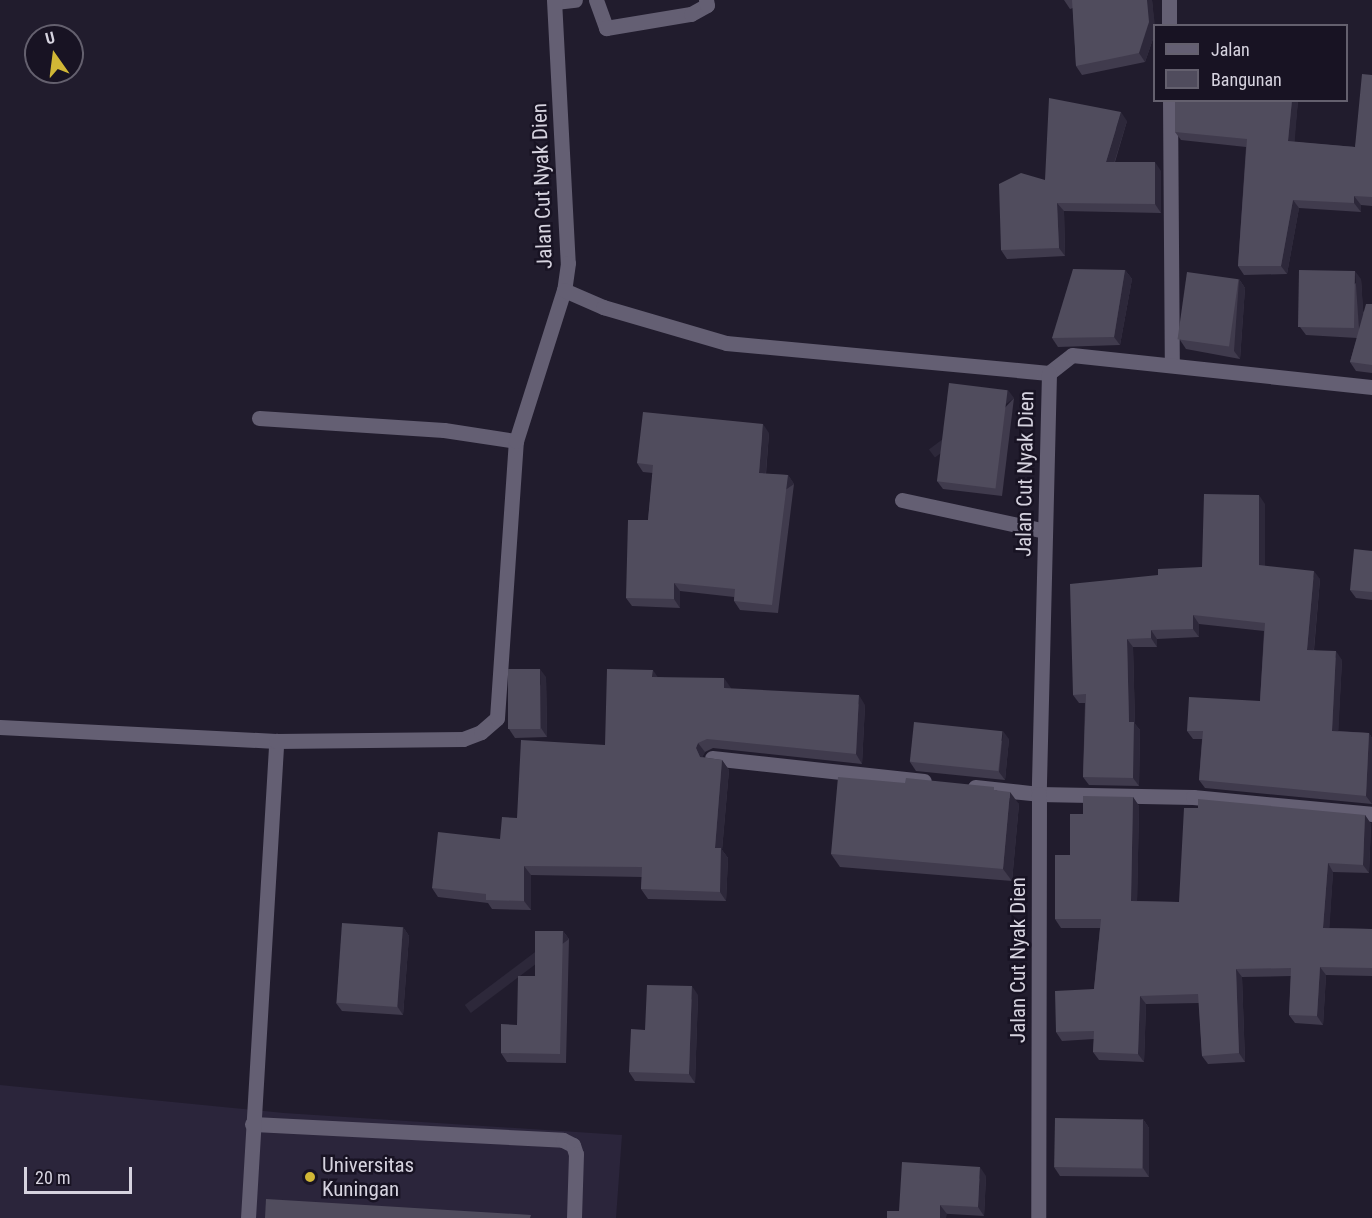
<!DOCTYPE html>
<style>
body{margin:0}
#map{position:relative;width:1372px;height:1218px;overflow:hidden;background:#211c2d;font-family:"Roboto Condensed",sans-serif}
div>[style]{position:absolute}
[style*='--x']{left:calc(var(--x)*1px);top:calc(var(--y)*1px);width:calc(var(--w)*1px);rotate:calc(var(--a)*1deg)}
.built>*{inset:0;background:#2b253b}
.lane>*{height:15px;margin:-7.5px;padding:0 7.5px;transform-origin:7.5px;border-radius:7.5px;background:#645f73}
.street>*{height:15px;margin:-7.5px;padding:0 7.5px;transform-origin:7.5px;border-radius:7.5px;background:#645f73}
.secondary>*{height:15px;margin:-7.5px;padding:0 7.5px;transform-origin:7.5px;border-radius:7.5px;background:#645f73}
.wall>*{inset:0;background:#403b4d}
.shaded-wall>*{inset:0;background:#2d283a;transform-origin:0 0}
.building>*{inset:0;background:#504c5d;transform-origin:0 0}
.dots>*{width:16px;height:16px;translate:-50% -50%;box-sizing:border-box;border:3px solid #181323;border-radius:50%}
span{translate:-50% -50%;white-space:nowrap;text-align:center;line-height:1.15;-webkit-text-stroke:5px #181323;paint-order:stroke}
.street-label{font-size:21px;color:#d6d3df}
.poi-label{font-size:21px;color:#d6d3df}
.left{translate:0 -50%;text-align:left}
.legend{position:absolute;left:1153px;top:24px;width:195px;height:78px;box-sizing:border-box;background:#181323;border:2px solid #64606e;margin:0;padding:8px 10px;list-style:none;font-size:18px;color:#d6d3df}
.legend li{display:flex;align-items:center;gap:12px;height:30px}
.legend b{width:30px;border:2px solid #64606e}
.north{position:absolute;left:24px;top:24px;width:60px;height:60px;box-sizing:border-box;background:#181323;border:2px solid #64606e;border-radius:50%;rotate:346deg;font-size:16px;font-weight:700;line-height:24px;text-align:center;color:#d6d3df}
.north::after{content:'';display:block;margin:auto;width:21px;height:27px;background:#d1b736;clip-path:polygon(50% 0,100% 100%,50% 72%,0 100%)}
.scale{position:absolute;left:24px;top:1167px;width:108px;height:27px;box-sizing:border-box;border:3px solid #d6d3df;border-top:0;padding-left:8px;font-size:18px;line-height:21px;white-space:nowrap;color:#d6d3df;-webkit-text-stroke:4px #181323;paint-order:stroke}
</style>
<div id="map">
<div class="built">
<i style="clip-path:polygon(0 1085px,284px 1113px,622px 1135px,616px 1218px,0 1218px)"></i>
</div>
<div class="lane">
<i style="--x:259;--y:418;--w:185;--a:3.7"></i>
<i style="--x:444;--y:430;--w:73;--a:8.7"></i>
<i style="--x:252;--y:1124;--w:311;--a:2.9"></i>
<i style="--x:563;--y:1140;--w:11;--a:27"></i>
<i style="--x:573;--y:1145;--w:9;--a:72"></i>
<i style="--x:576;--y:1154;--w:64;--a:91.8"></i>
<i style="--x:248;--y:1218;--w:478;--a:-86.6"></i>
</div>
<div class="street">
<i style="--x:596;--y:0;--w:30;--a:70"></i>
<i style="--x:606;--y:28;--w:86;--a:-9.4"></i>
<i style="--x:691;--y:14;--w:18;--a:-29"></i>
<i style="--x:707;--y:5;--w:5;--a:-101"></i>
<i style="--x:1169;--y:0;--w:26;--a:90"></i>
<i style="--x:555;--y:2;--w:20;--a:-6"></i>
<i style="--x:1170;--y:100;--w:265;--a:89.6"></i>
<i style="--x:1049;--y:373;--w:29;--a:-38"></i>
<i style="--x:1072;--y:355;--w:302;--a:6.1"></i>
<i style="--x:902;--y:500;--w:146;--a:12.2"></i>
<i style="--x:0;--y:727;--w:276;--a:2.9"></i>
<i style="--x:276;--y:741;--w:187;--a:-0.6"></i>
<i style="--x:463;--y:739;--w:19;--a:-21"></i>
<i style="--x:481;--y:732;--w:21;--a:-41"></i>
<i style="--x:497;--y:718;--w:278;--a:-86.1"></i>
<i style="--x:516;--y:441;--w:158;--a:-72.4"></i>
<i style="--x:712;--y:758;--w:213;--a:6.2"></i>
<i style="--x:975;--y:787;--w:64;--a:6.2"></i>
<i style="--x:1039;--y:794;--w:154;--a:1.1"></i>
<i style="--x:1193;--y:797;--w:180;--a:5.4"></i>
</div>
<div class="secondary">
<i style="--x:554;--y:0;--w:263;--a:87"></i>
<i style="--x:568;--y:263;--w:27;--a:98"></i>
<i style="--x:564;--y:290;--w:43;--a:23.6"></i>
<i style="--x:603;--y:307;--w:128;--a:16.3"></i>
<i style="--x:726;--y:343;--w:324;--a:5.3"></i>
<i style="--x:1049;--y:373;--w:421;--a:91.4"></i>
<i style="--x:1039;--y:794;--w:424;--a:90.1"></i>
</div>
<div class="wall">
<i style="clip-path:polygon(1064px 0,1152px 0,1155px 33px,1145px 62px,1082px 75px,1076px 66px,1073px 8px,1070px 9px)"></i>
<i style="clip-path:polygon(1372px 75px,1372px 206px,1361px 205px,1361px 212px,1299px 208px,1287px 274px,1244px 275px,1238px 266px,1246px 147px,1181px 140px,1175px 132px,1175px 100px,1298px 100px,1294px 142px,1355px 147px)"></i>
<i style="clip-path:polygon(1127px 121px,1115px 162px,1161px 171px,1161px 213px,1064px 211px,1065px 256px,1007px 259px,1001px 250px,1045px 180px)"></i>
<i style="clip-path:polygon(1125px 270px,1132px 279px,1120px 345px,1058px 347px,1052px 338px)"></i>
<i style="clip-path:polygon(1239px 279px,1245px 288px,1240px 359px,1186px 349px,1180px 340px)"></i>
<i style="clip-path:polygon(1361px 279px,1363px 312px,1372px 304px,1372px 373px,1356px 371px,1350px 362px,1357px 338px,1306px 335px,1300px 327px)"></i>
<i style="clip-path:polygon(1014px 398px,1002px 496px,943px 489px,937px 481px)"></i>
<i style="clip-path:polygon(769px 433px,766px 474px,788px 475px,794px 484px,778px 613px,740px 610px,734px 601px,734px 597px,680px 591px,680px 608px,632px 606px,626px 598px,648px 520px,653px 473px,643px 472px,637px 463px)"></i>
<i style="clip-path:polygon(1265px 504px,1265px 566px,1320px 579px,1314px 650px,1342px 660px,1338px 731px,1369px 733px,1372px 738px,1372px 804px,1205px 788px,1199px 780px,1202px 739px,1193px 739px,1187px 731px,1260px 701px,1264px 631px,1199px 624px,1199px 637px,1157px 639px,1157px 647px,1133px 647px,1135px 724px,1140px 730px,1139px 786px,1089px 785px,1083px 777px,1085px 703px,1079px 703px,1073px 695px,1158px 575px,1202px 567px)"></i>
<i style="clip-path:polygon(1372px 551px,1372px 600px,1356px 598px,1350px 590px)"></i>
<i style="clip-path:polygon(546px 677px,547px 737px,515px 738px,509px 729px)"></i>
<i style="clip-path:polygon(658px 677px,731px 688px,731px 689px,865px 705px,862px 764px,713px 748px,705px 752px,702px 757px,722px 760px,729px 770px,722px 850px,728px 858px,726px 901px,648px 899px,641px 889px,642px 877px,531px 875px,531px 910px,492px 909px,488px 903px,438px 897px,432px 888px,500px 839px,517px 818px,605px 745px)"></i>
<i style="clip-path:polygon(1009px 739px,1005px 780px,916px 771px,910px 762px)"></i>
<i style="clip-path:polygon(996px 790px,1019px 804px,1012px 881px,840px 867px,831px 854px)"></i>
<i style="clip-path:polygon(1133px 797px,1139px 806px,1137px 901px,1179px 902px,1365px 815px,1371px 824px,1369px 873px,1333px 872px,1329px 928px,1372px 929px,1372px 976px,1326px 975px,1323px 1025px,1295px 1023px,1289px 1015px,1291px 976px,1242px 977px,1245px 1062px,1208px 1064px,1202px 1056px,1199px 1003px,1146px 1004px,1144px 1062px,1099px 1060px,1093px 1052px,1094px 1039px,1062px 1041px,1056px 1032px,1094px 989px,1100px 928px,1061px 928px,1055px 919px,1070px 855px,1083px 814px)"></i>
<i style="clip-path:polygon(403px 927px,409px 936px,403px 1015px,342px 1011px,336px 1003px)"></i>
<i style="clip-path:polygon(563px 931px,569px 939px,566px 1063px,507px 1062px,501px 1053px,517px 1025px,535px 976px)"></i>
<i style="clip-path:polygon(698px 995px,695px 1083px,635px 1081px,629px 1072px,645px 1030px)"></i>
<i style="clip-path:polygon(1143px 1119px,1149px 1128px,1149px 1177px,1060px 1176px,1054px 1167px)"></i>
<i style="clip-path:polygon(986px 1176px,984px 1216px,899px 1211px)"></i>
</div>
<div class="shaded-wall">
<i style="clip-path:polygon(1147px 0,1152px 0,1155px 26px,1155px 33px,1145px 62px,1139px 53px)"></i>
<i style="clip-path:polygon(1292px 100px,1298px 100px,1294px 150px,1288px 141px)"></i>
<i style="clip-path:polygon(1121px 112px,1127px 121px,1112px 170px,1106px 162px)"></i>
<i style="clip-path:polygon(1155px 162px,1161px 171px,1161px 213px,1155px 204px)"></i>
<i style="clip-path:polygon(1354px 196px,1361px 205px,1361px 212px,1354px 203px)"></i>
<i style="clip-path:polygon(1293px 200px,1299px 208px,1287px 274px,1281px 266px)"></i>
<i style="clip-path:polygon(1057px 203px,1064px 211px,1065px 256px,1059px 248px)"></i>
<i style="clip-path:polygon(1125px 270px,1132px 279px,1120px 345px,1114px 337px)"></i>
<i style="clip-path:polygon(1355px 271px,1361px 279px,1365px 338px,1359px 329px)"></i>
<i style="clip-path:polygon(1239px 279px,1245px 288px,1240px 359px,1234px 351px)"></i>
<i style="left:1008px;top:390px;width:10px;height:99px;rotate:53deg"></i>
<i style="clip-path:polygon(763px 424px,769px 433px,765px 482px,759px 473px)"></i>
<i style="left:788px;top:475px;width:11px;height:131px;rotate:56deg"></i>
<i style="clip-path:polygon(1259px 495px,1265px 504px,1265px 574px,1259px 565px)"></i>
<i style="clip-path:polygon(1314px 571px,1320px 579px,1313px 658px,1307px 650px)"></i>
<i style="clip-path:polygon(674px 583px,680px 591px,680px 608px,674px 599px)"></i>
<i style="clip-path:polygon(1193px 615px,1199px 624px,1199px 637px,1193px 629px)"></i>
<i style="clip-path:polygon(1151px 630px,1157px 639px,1157px 647px,1151px 638px)"></i>
<i style="clip-path:polygon(1127px 639px,1133px 647px,1135px 724px,1140px 730px,1139px 786px,1133px 778px,1129px 722px)"></i>
<i style="clip-path:polygon(1336px 651px,1342px 660px,1338px 740px,1332px 731px)"></i>
<i style="clip-path:polygon(540px 669px,546px 677px,547px 737px,541px 728px)"></i>
<i style="clip-path:polygon(653px 670px,659px 679px,652px 677px)"></i>
<i style="clip-path:polygon(724px 678px,731px 688px,731px 698px,724px 688px)"></i>
<i style="clip-path:polygon(859px 695px,865px 705px,862px 764px,856px 754px)"></i>
<i style="clip-path:polygon(1003px 731px,1009px 739px,1005px 780px,999px 772px)"></i>
<i style="clip-path:polygon(1369px 733px,1372px 738px,1372px 804px,1366px 796px)"></i>
<i style="clip-path:polygon(698px 743px,705px 752px,702px 758px,700px 757px,696px 748px)"></i>
<i style="clip-path:polygon(722px 760px,729px 770px,722px 850px,728px 858px,726px 901px,720px 892px,715px 848px)"></i>
<i style="clip-path:polygon(1010px 792px,1019px 804px,1012px 881px,1003px 869px)"></i>
<i style="clip-path:polygon(1133px 797px,1139px 806px,1137px 909px,1131px 901px)"></i>
<i style="clip-path:polygon(1365px 815px,1371px 824px,1369px 873px,1363px 865px)"></i>
<i style="clip-path:polygon(1328px 863px,1333px 872px,1329px 936px,1323px 928px)"></i>
<i style="clip-path:polygon(524px 866px,531px 875px,531px 910px,524px 901px)"></i>
<i style="clip-path:polygon(403px 927px,409px 936px,403px 1015px,397px 1006px)"></i>
<i style="left:563px;top:931px;width:10px;height:123px;rotate:53deg"></i>
<i style="clip-path:polygon(1320px 967px,1326px 975px,1323px 1025px,1317px 1016px)"></i>
<i style="clip-path:polygon(1236px 969px,1242px 977px,1245px 1062px,1239px 1053px)"></i>
<i style="clip-path:polygon(692px 986px,698px 995px,695px 1083px,689px 1074px)"></i>
<i style="clip-path:polygon(1140px 996px,1146px 1004px,1144px 1062px,1138px 1054px)"></i>
<i style="clip-path:polygon(1143px 1119px,1149px 1128px,1149px 1177px,1143px 1168px)"></i>
<i style="clip-path:polygon(980px 1167px,986px 1176px,984px 1216px,978px 1207px)"></i>
<i style="clip-path:polygon(940px 1205px,947px 1214px,946px 1218px,940px 1218px)"></i>
</div>
<div class="building">
<i style="clip-path:polygon(1072px 0,1147px 0,1149px 22px,1139px 53px,1076px 66px)"></i>
<i style="clip-path:polygon(1362px 74px,1372px 75px,1372px 197px,1354px 196px,1354px 203px,1293px 200px,1281px 266px,1238px 266px,1247px 139px,1175px 132px,1175px 100px,1292px 100px,1288px 141px,1355px 147px)"></i>
<i style="clip-path:polygon(1049px 98px,1121px 112px,1106px 162px,1155px 162px,1155px 204px,1057px 203px,1059px 248px,1001px 250px,999px 184px,1021px 173px,1045px 180px)"></i>
<i style="clip-path:polygon(1073px 269px,1125px 270px,1114px 337px,1052px 338px)"></i>
<i style="left:1299px;top:270px;width:56px;height:57px;rotate:1deg"></i>
<i style="left:1187px;top:272px;width:52px;height:68px;rotate:8deg"></i>
<i style="clip-path:polygon(1366px 304px,1372px 304px,1372px 365px,1350px 362px)"></i>
<i style="left:949px;top:383px;width:59px;height:99px;rotate:7deg"></i>
<i style="clip-path:polygon(643px 412px,763px 424px,759px 473px,788px 475px,772px 605px,734px 601px,735px 589px,674px 583px,674px 599px,626px 598px,628px 520px,648px 520px,653px 465px,637px 463px)"></i>
<i style="clip-path:polygon(1204px 494px,1259px 495px,1259px 565px,1314px 571px,1307px 650px,1336px 651px,1332px 731px,1369px 733px,1366px 796px,1199px 780px,1203px 731px,1187px 731px,1189px 697px,1260px 701px,1265px 623px,1193px 615px,1193px 629px,1151px 630px,1151px 638px,1127px 639px,1129px 722px,1134px 722px,1133px 778px,1083px 777px,1086px 694px,1073px 695px,1070px 584px,1158px 575px,1158px 569px,1202px 567px)"></i>
<i style="clip-path:polygon(1354px 549px,1372px 551px,1372px 592px,1350px 590px)"></i>
<i style="left:508px;top:669px;width:32px;height:60px"></i>
<i style="clip-path:polygon(607px 669px,653px 670px,652px 677px,724px 678px,724px 688px,859px 695px,856px 754px,707px 739px,698px 743px,696px 748px,700px 757px,722px 760px,715px 848px,721px 848px,720px 892px,641px 889px,642px 867px,524px 866px,524px 901px,486px 900px,486px 894px,432px 888px,438px 832px,500px 839px,502px 817px,517px 818px,521px 740px,605px 745px)"></i>
<i style="left:914px;top:722px;width:89px;height:40px;rotate:6deg"></i>
<i style="clip-path:polygon(838px 777px,905px 783px,906px 778px,994px 787px,994px 790px,1010px 792px,1003px 869px,831px 854px)"></i>
<i style="clip-path:polygon(1083px 796px,1133px 797px,1131px 901px,1179px 902px,1184px 808px,1198px 808px,1198px 799px,1365px 815px,1363px 865px,1328px 863px,1323px 928px,1372px 929px,1372px 968px,1320px 967px,1317px 1016px,1289px 1015px,1291px 968px,1236px 969px,1239px 1053px,1202px 1056px,1198px 994px,1140px 996px,1138px 1054px,1093px 1052px,1094px 1031px,1056px 1032px,1055px 991px,1094px 989px,1101px 919px,1055px 919px,1055px 855px,1070px 855px,1070px 814px,1083px 814px)"></i>
<i style="left:342px;top:923px;width:61px;height:80px;rotate:4deg"></i>
<i style="clip-path:polygon(535px 931px,563px 931px,560px 1054px,501px 1053px,501px 1024px,517px 1025px,518px 976px,535px 976px)"></i>
<i style="clip-path:polygon(647px 985px,692px 986px,689px 1074px,629px 1072px,631px 1029px,645px 1030px)"></i>
<i style="left:1055px;top:1118px;width:88px;height:49px;rotate:1deg"></i>
<i style="clip-path:polygon(902px 1162px,980px 1167px,978px 1207px,940px 1205px,940px 1218px,887px 1218px,887px 1211px,899px 1211px)"></i>
<i style="clip-path:polygon(266px 1199px,531px 1215px,530px 1218px,265px 1218px)"></i>
</div>
<div class="dots">
<i style="left:310px;top:1177px;background:#d1b736"></i>
</div>
<div class="street-label">
<span style="left:542px;top:186px;rotate:-92deg">Jalan Cut Nyak Dien</span>
<span style="left:1025px;top:474px;rotate:-89deg">Jalan Cut Nyak Dien</span>
<span style="left:1018px;top:960px;rotate:-90deg">Jalan Cut Nyak Dien</span>
</div>
<div class="poi-label">
<span class="left" style="left:322px;top:1177px">Universitas<br>Kuningan</span>
</div>
<ul class="legend">
<li><b style="height:8px;background:#645f73"></b>Jalan</li>
<li><b style="height:16px;background:#504c5d"></b>Bangunan</li>
</ul>
<div class="north">U</div>
<div class="scale">20 m</div>
</div>
